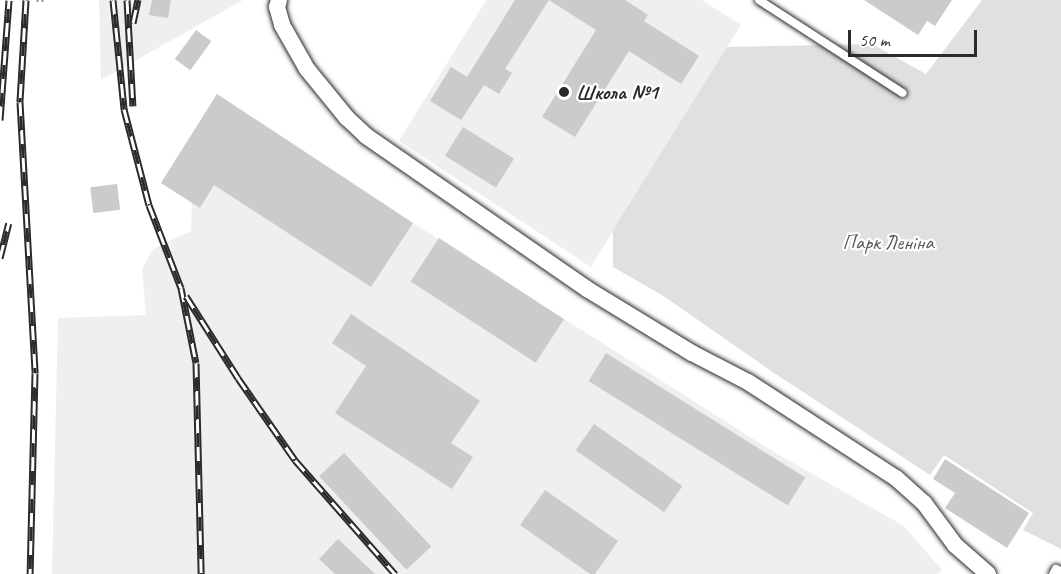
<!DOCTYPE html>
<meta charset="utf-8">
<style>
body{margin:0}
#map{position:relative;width:1061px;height:574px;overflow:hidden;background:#fff;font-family:Caveat,sans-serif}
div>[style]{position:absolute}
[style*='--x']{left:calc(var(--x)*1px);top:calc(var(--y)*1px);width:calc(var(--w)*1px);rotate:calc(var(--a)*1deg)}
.built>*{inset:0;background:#efefef}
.green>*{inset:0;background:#e0e0e0}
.building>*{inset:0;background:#cbcbcb;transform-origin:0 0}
.roads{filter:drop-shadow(0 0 2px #2b2b2b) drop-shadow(0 0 2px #2b2b2b)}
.lane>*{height:8px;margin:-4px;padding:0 4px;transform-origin:4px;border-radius:4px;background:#fff}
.street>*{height:16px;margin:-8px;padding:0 8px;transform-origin:8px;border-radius:8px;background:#fff}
.rail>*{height:7px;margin-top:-3.5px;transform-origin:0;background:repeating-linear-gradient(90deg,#fff 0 14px,#2b2b2b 0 28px);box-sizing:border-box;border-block:2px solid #2b2b2b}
.dots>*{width:16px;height:16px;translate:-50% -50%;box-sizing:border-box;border:3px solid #fff;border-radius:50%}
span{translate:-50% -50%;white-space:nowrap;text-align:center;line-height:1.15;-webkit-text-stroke:4.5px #fff;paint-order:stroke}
.poi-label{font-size:21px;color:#2b2b2b;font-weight:700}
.left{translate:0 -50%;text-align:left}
.park-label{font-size:21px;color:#585858}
.scale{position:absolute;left:848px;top:30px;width:129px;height:27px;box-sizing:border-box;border:3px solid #2b2b2b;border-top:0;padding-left:8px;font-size:18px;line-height:21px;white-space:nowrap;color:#2b2b2b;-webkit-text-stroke:4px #fff;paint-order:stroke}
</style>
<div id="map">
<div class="built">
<i style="clip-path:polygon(99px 0,243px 0,101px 80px)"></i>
<i style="clip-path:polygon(486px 0,702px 0,741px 25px,591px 267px,399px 141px)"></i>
<i style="clip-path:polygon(217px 94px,413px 223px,769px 449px,904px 526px,942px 570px,937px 574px,52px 574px,58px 318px,146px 315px,142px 269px,153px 249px,191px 231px,192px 202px,161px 183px)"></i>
</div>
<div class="green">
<i style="clip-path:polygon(982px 0,1061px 0,1061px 549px,1023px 530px,1033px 513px,944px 455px,930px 475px,774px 373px,662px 295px,613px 267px,613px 230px,727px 47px,872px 44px,926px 74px)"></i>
</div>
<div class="building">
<i style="clip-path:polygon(152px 0,171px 0,168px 18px,149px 15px)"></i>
<i style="clip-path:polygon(515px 0,625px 0,648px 15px,644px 21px,699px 56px,681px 84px,629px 51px,575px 137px,542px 117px,596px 30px,549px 0,505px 69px,512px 73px,499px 94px,484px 85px,461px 120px,430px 101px,451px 67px,467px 77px)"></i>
<i style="clip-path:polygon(864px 0,952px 0,935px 26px,927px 21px,918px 35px)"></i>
<i style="left:196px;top:30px;width:19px;height:36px;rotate:36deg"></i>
<i style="clip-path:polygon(217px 94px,413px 223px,371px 287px,214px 185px,200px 208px,161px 183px)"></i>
<i style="left:463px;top:127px;width:60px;height:34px;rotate:32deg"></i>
<i style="left:117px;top:184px;width:26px;height:27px;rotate:83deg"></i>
<i style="left:439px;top:238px;width:149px;height:52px;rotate:33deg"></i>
<i style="clip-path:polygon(351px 314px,480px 401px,451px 443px,473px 457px,452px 489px,335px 413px,366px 366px,332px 343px)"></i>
<i style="left:606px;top:353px;width:235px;height:33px;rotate:32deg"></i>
<i style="left:594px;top:424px;width:108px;height:32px;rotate:35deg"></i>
<i style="left:344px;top:453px;width:128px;height:34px;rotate:47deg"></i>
<i style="clip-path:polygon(945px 459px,1029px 513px,1007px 548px,945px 508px,955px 493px,933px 479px)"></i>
<i style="clip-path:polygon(545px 490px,618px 541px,595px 574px,590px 574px,520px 525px)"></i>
<i style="clip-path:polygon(338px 539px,375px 574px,335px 574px,319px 559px)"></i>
</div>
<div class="roads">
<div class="lane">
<i style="--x:759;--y:0;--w:171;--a:32.9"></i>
<i style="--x:1053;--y:574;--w:6;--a:-59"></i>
<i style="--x:1056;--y:569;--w:5;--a:22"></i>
</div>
<div class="street">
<i style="--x:279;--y:0;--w:7;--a:106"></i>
<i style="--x:277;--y:7;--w:19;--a:74"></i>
<i style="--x:282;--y:25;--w:51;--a:60.4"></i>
<i style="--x:307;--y:69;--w:63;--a:50.8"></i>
<i style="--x:347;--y:118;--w:26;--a:43"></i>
<i style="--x:366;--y:136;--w:269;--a:34.7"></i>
<i style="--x:587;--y:289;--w:123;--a:31.4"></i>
<i style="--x:692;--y:353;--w:63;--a:27.4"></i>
<i style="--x:748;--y:382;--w:176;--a:33"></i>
<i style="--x:896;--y:478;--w:38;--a:42"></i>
<i style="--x:924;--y:503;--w:52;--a:53.6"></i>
<i style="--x:955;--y:545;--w:44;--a:41.3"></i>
</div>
</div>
<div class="rail">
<i style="--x:26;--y:0;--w:102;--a:93.4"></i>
<i style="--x:20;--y:102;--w:271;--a:86.8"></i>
<i style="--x:35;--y:373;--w:201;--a:91.4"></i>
<i style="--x:113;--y:0;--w:110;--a:84.2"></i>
<i style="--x:124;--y:109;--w:99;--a:75.4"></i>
<i style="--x:149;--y:205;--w:89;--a:68.9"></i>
<i style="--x:181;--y:288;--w:76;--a:78.7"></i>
<i style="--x:196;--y:363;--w:211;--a:88.6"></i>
<i style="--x:127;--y:0;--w:106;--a:86.8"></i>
<i style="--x:40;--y:1;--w:1;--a:-90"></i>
<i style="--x:133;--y:23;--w:24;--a:-78"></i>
<i style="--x:0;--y:120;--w:120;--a:-85.7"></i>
<i style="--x:0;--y:258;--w:36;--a:-76"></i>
<i style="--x:186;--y:296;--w:97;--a:57.6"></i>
<i style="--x:238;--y:378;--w:100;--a:55.2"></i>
<i style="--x:295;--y:460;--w:152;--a:48.7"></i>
</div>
<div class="dots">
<i style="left:564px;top:92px;background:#2b2b2b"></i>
</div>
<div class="poi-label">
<span class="left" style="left:576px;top:92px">Школа №1</span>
</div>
<div class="park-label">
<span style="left:888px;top:242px">Парк Леніна</span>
</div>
<div class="scale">50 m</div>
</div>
